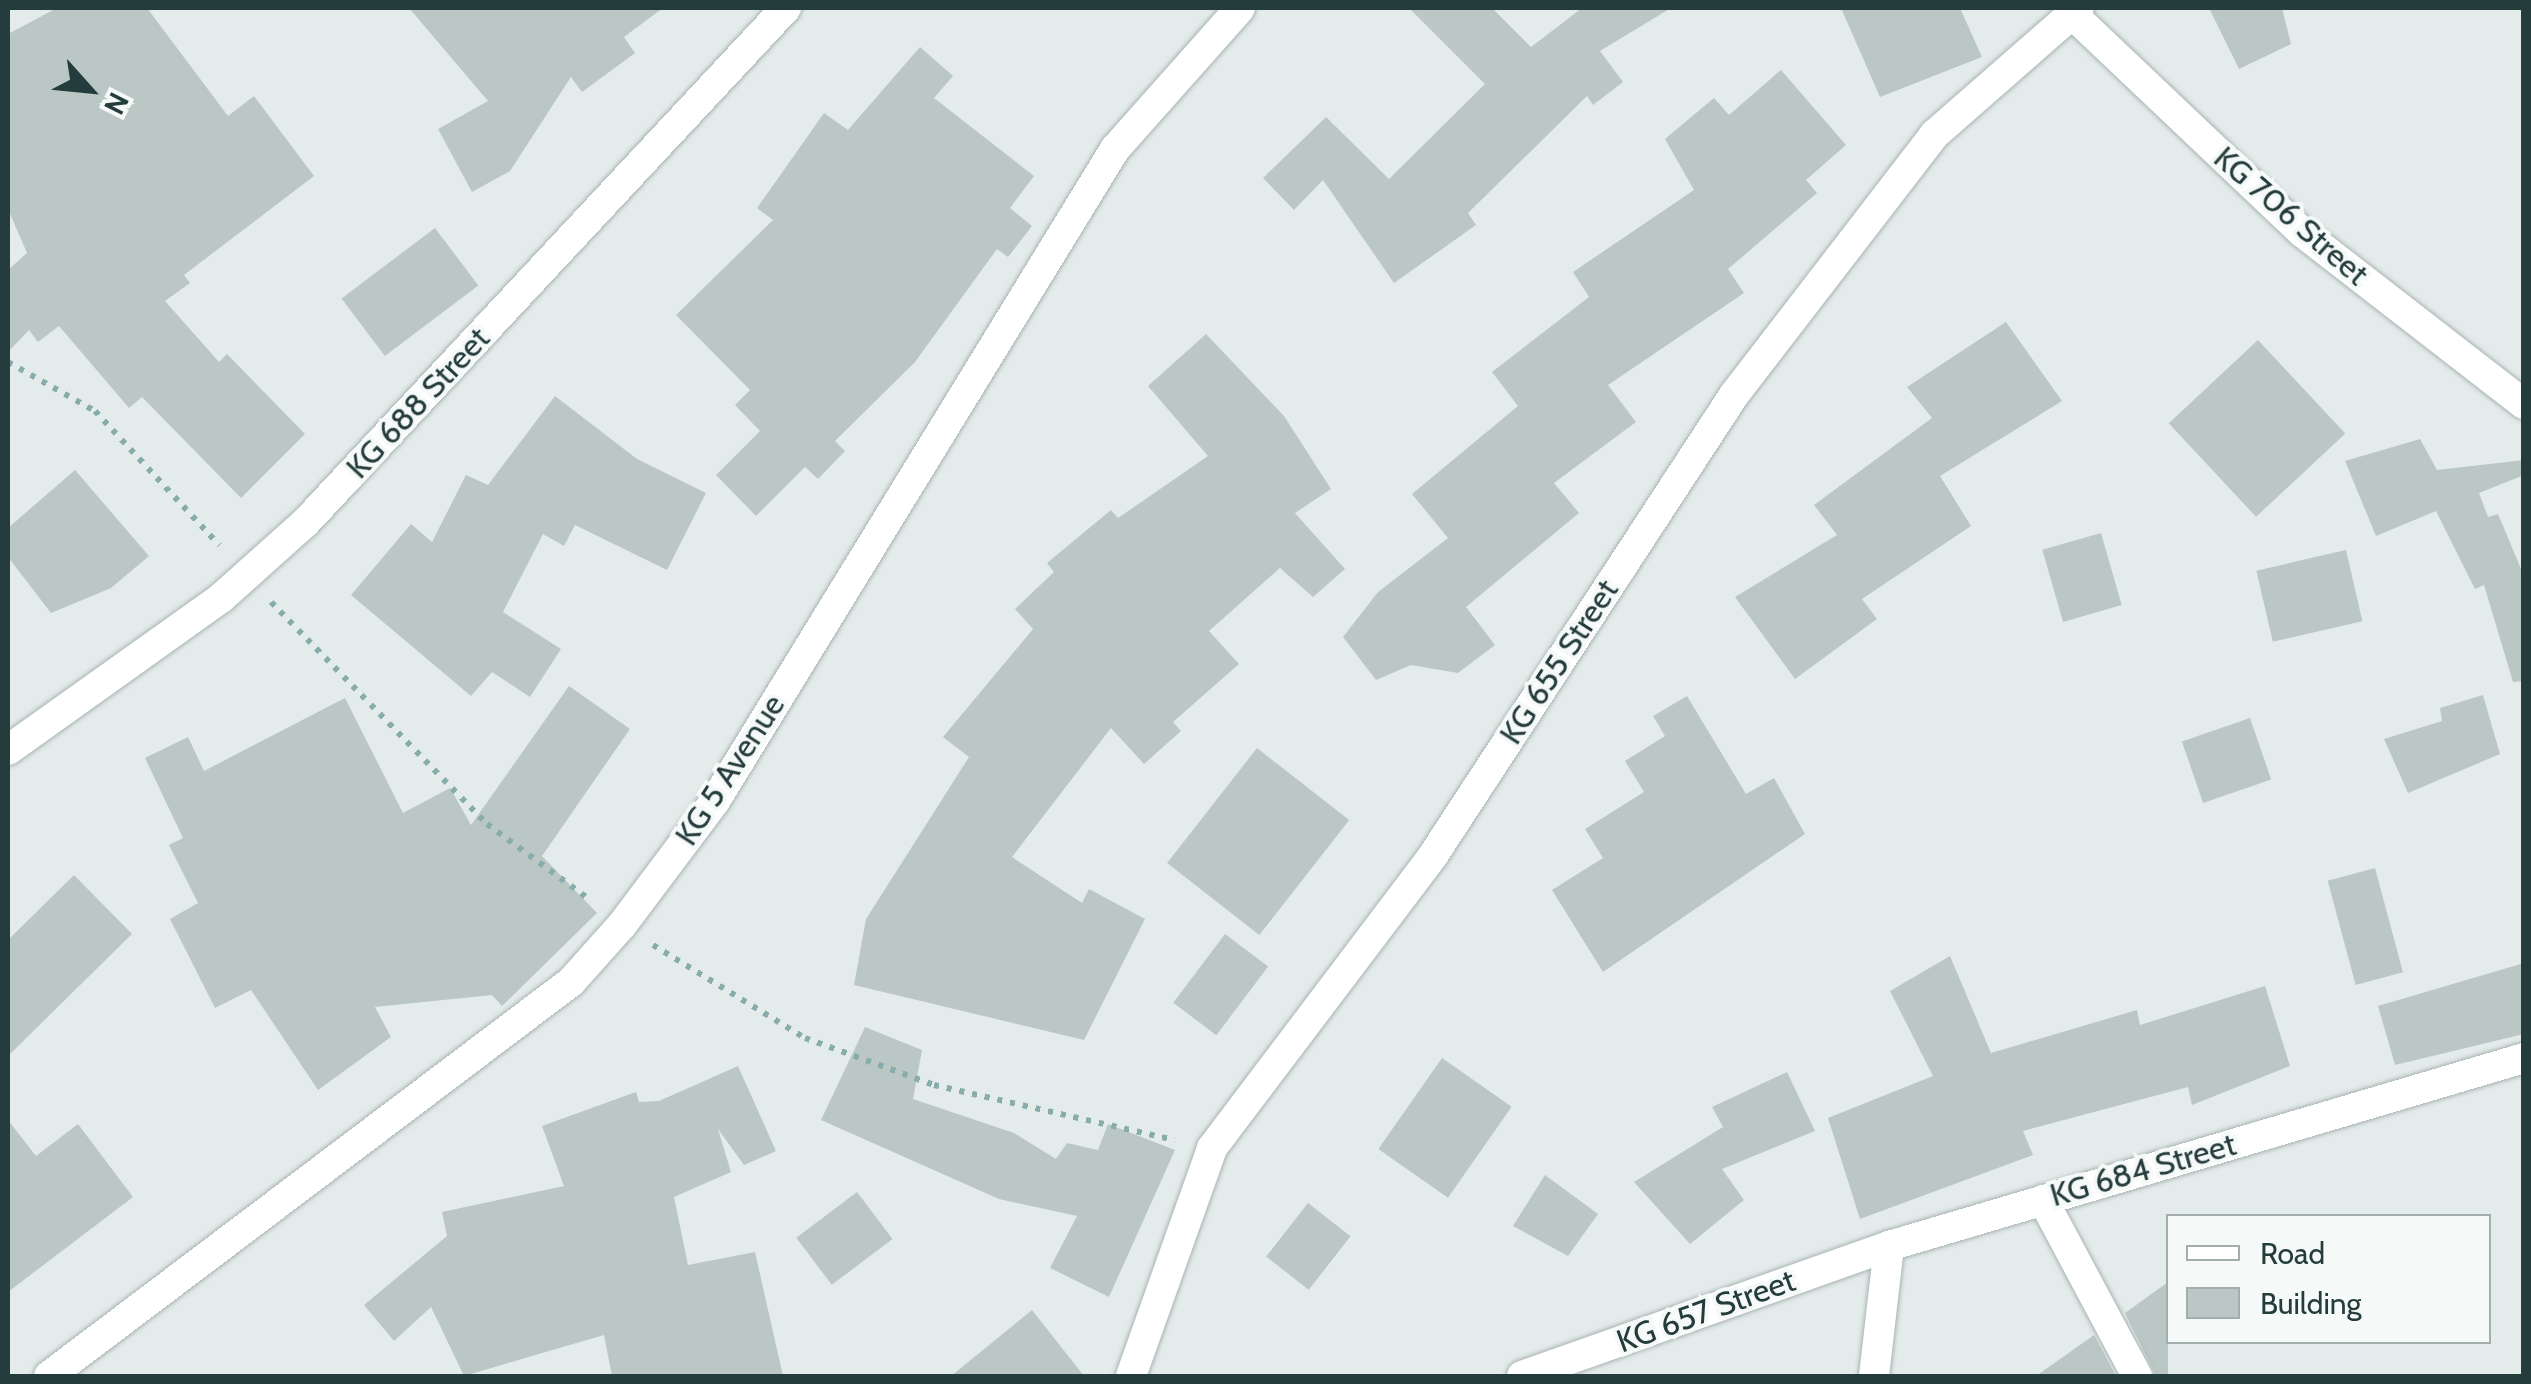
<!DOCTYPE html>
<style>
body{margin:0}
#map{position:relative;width:2531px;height:1384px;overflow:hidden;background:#e4eceb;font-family:Cabin,sans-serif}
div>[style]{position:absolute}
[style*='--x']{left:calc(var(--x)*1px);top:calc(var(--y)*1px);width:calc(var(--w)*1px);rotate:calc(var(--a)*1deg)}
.building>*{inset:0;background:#bac7c4;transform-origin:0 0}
.path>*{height:6px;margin-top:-3px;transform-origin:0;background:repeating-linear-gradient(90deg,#88acaa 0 5px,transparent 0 13px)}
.roads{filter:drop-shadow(0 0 2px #a7b4b3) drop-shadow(0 0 2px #a7b4b3)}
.street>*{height:30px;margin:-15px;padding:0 15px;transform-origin:15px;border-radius:15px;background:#fff}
span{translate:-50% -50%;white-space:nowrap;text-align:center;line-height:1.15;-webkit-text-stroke:8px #f5f9f8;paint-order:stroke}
.street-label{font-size:32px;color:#253c3c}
.frame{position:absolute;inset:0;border:10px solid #253c3c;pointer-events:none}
.legend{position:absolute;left:2166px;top:1214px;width:325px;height:130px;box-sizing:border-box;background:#f5f9f8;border:2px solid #a2adad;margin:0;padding:12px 18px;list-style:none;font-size:30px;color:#253c3c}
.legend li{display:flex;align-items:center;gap:20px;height:50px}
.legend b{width:50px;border:2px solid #a2adad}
.north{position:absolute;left:40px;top:40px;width:100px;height:100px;-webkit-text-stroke:8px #f5f9f8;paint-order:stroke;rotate:117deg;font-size:28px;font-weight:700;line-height:40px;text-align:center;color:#253c3c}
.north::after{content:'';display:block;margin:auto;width:35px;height:45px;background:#253c3c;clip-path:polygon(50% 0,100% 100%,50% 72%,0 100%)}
</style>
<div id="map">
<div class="building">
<i style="clip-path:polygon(57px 8px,147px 8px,228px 116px,254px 96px,314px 176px,184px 275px,190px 283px,165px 301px,219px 362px,227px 354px,305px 434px,241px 498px,142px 397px,129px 408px,59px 326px,38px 342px,29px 330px,8px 352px,8px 270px,27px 253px,8px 209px,8px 34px)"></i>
<i style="clip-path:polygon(409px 8px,663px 8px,624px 37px,635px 53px,582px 92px,571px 77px,510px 171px,472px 192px,438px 129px,488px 101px)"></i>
<i style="clip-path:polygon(1409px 8px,1492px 8px,1531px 47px,1582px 8px,1671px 8px,1600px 51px,1623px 82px,1593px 105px,1587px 96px,1468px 213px,1476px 225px,1394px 283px,1323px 180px,1294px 210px,1263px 178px,1326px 117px,1389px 179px,1485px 84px)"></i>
<i style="clip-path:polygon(1841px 8px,1960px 8px,1982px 57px,1880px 97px)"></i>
<i style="clip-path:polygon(2209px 8px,2282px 8px,2291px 44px,2239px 69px)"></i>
<i style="clip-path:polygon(920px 47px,953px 76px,934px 98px,1034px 176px,1010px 208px,1032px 226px,1008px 257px,997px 249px,915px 362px,835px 441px,845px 451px,818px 479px,805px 467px,756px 516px,716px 475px,760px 431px,735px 405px,750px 390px,676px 315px,773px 220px,757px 208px,824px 113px,848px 130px)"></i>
<i style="clip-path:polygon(1781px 70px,1846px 145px,1806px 180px,1817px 193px,1728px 269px,1744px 293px,1608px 385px,1636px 422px,1554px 483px,1579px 513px,1466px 607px,1495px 645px,1458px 673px,1411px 665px,1376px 680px,1343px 637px,1378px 592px,1448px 538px,1412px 494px,1518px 406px,1492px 372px,1589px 297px,1573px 272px,1694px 190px,1665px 139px,1714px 98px,1729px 115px)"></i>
<i style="left:435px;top:228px;width:72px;height:117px;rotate:53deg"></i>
<i style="clip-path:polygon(2006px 322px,2062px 401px,1940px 476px,1971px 526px,1862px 599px,1877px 619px,1795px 679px,1735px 597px,1837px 535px,1814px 505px,1932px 418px,1907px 387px)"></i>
<i style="clip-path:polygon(1206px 334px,1284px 416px,1331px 489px,1295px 513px,1345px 569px,1313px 597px,1280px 568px,1209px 631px,1239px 664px,1173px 722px,1181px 731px,1144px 764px,1111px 728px,1012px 857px,1082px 903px,1089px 889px,1145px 919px,1084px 1040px,854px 985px,866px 919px,969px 757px,943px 737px,1033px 629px,1015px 609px,1054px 572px,1047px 563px,1111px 510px,1118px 518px,1208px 456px,1148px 386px)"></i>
<i style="left:2258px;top:340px;width:128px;height:122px;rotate:47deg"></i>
<i style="clip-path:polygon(555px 396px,637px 459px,706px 493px,667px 570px,575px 525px,564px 546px,543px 534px,503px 612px,561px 649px,530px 697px,492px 672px,471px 696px,351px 595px,411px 524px,432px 542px,466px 475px,488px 485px)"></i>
<i style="clip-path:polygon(2420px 439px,2437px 470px,2524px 460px,2524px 475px,2479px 493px,2488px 517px,2498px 514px,2524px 576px,2524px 681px,2513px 682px,2484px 585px,2475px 589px,2436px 511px,2376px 536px,2345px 461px)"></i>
<i style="clip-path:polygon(75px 470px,149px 556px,111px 588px,51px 613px,8px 557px,8px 528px)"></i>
<i style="left:2101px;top:533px;width:75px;height:61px;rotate:74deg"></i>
<i style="left:2346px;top:550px;width:73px;height:92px;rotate:77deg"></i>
<i style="clip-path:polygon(569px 686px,630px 729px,542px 856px,597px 913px,502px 1006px,492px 995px,375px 1007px,391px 1037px,318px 1090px,251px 990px,215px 1008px,170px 919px,198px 903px,169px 845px,183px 838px,145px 758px,188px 737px,204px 771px,345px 698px,403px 813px,450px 788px,471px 825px)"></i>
<i style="clip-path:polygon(2483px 695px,2500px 754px,2408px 793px,2384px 739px,2442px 721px,2440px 708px)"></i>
<i style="clip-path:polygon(1687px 696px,1746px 794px,1774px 778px,1805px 834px,1603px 972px,1552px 890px,1603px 858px,1585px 829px,1644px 792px,1625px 761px,1665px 736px,1653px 716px)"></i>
<i style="left:2250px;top:718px;width:65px;height:72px;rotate:71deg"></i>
<i style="left:1257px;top:748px;width:117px;height:146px;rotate:38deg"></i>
<i style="left:2375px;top:868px;width:108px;height:49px;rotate:75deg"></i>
<i style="clip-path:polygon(74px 875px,132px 934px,8px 1056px,8px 940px)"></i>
<i style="left:1225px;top:934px;width:54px;height:86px;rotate:37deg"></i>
<i style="clip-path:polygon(1950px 956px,1991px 1053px,2137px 1010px,2140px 1025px,2265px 986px,2290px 1066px,2192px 1105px,2188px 1087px,2023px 1131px,2033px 1155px,1860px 1219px,1828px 1118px,1933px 1076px,1890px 991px)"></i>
<i style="clip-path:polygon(2524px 963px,2524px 1034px,2395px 1065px,2378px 1006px)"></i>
<i style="clip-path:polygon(865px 1027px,922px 1050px,913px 1099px,1014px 1133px,1056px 1159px,1067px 1143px,1098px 1150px,1108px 1124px,1175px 1150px,1109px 1297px,1050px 1268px,1077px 1216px,999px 1199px,821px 1120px)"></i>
<i style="left:1442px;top:1058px;width:85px;height:111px;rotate:35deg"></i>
<i style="clip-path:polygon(738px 1066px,776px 1151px,744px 1165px,718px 1129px,731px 1172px,674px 1197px,688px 1265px,755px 1252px,783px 1376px,612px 1376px,604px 1335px,464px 1376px,431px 1307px,394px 1341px,364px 1305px,447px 1236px,442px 1212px,564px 1186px,542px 1126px,636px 1092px,639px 1102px,659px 1101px)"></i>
<i style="clip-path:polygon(1787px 1072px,1815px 1131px,1722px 1169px,1744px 1200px,1690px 1244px,1634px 1182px,1723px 1127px,1712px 1107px)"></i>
<i style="clip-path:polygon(8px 1120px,36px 1156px,78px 1124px,133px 1197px,8px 1292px)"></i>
<i style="clip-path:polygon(1545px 1175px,1598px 1214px,1568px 1256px,1513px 1226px)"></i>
<i style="left:857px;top:1192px;width:59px;height:76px;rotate:53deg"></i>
<i style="left:1308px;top:1203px;width:54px;height:68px;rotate:38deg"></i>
<i style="clip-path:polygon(2168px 1282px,2168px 1376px,2156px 1376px,2125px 1313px)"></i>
<i style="clip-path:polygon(1032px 1310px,1084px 1376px,951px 1376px)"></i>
<i style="clip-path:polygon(2094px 1335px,2116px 1376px,2036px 1376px)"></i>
</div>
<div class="path">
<i style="--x:8;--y:362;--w:100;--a:29.4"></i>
<i style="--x:95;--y:411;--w:183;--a:47.2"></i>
<i style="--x:271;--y:602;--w:310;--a:45.8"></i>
<i style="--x:487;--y:824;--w:128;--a:36.4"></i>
<i style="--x:653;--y:945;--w:178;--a:31.5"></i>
<i style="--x:805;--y:1038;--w:137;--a:20"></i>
<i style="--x:934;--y:1085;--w:247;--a:12.9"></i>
</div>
<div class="roads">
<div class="street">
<i style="--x:2071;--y:13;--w:318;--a:43.5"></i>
<i style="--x:2302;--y:232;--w:281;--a:37.8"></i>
<i style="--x:8;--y:750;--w:262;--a:-35.5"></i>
<i style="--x:221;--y:598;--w:113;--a:-41.8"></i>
<i style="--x:305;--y:523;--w:705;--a:-46.96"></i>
<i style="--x:2043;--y:1200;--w:200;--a:61.9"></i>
<i style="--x:49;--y:1376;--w:654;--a:-37.05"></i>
<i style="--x:571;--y:982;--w:76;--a:-48.2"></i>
<i style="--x:622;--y:925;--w:155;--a:-53.1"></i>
<i style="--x:715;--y:801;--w:765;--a:-58.47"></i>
<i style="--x:1115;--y:149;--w:188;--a:-48.4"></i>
<i style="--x:1131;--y:1376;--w:242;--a:-70.4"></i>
<i style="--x:1212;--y:1148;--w:368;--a:-52.9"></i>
<i style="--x:1434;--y:854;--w:548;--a:-56.83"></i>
<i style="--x:1734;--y:395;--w:329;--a:-52.4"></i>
<i style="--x:1935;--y:134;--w:191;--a:-41.2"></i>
<i style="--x:1522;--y:1376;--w:389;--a:-19.5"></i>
<i style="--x:1874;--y:1376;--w:131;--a:-83.4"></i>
<i style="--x:1889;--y:1246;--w:662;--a:-16.49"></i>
</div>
</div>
<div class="street-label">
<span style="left:2291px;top:216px;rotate:41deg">KG 706 Street</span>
<span style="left:418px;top:403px;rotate:-47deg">KG 688 Street</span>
<span style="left:1559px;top:662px;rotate:-57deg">KG 655 Street</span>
<span style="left:730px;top:770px;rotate:-57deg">KG 5 Avenue</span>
<span style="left:2143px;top:1170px;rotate:-16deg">KG 684 Street</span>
<span style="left:1706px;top:1311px;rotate:-20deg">KG 657 Street</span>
</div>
<div class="frame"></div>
<ul class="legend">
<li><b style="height:12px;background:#fff"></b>Road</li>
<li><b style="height:28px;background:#bac7c4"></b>Building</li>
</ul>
<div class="north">N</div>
</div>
